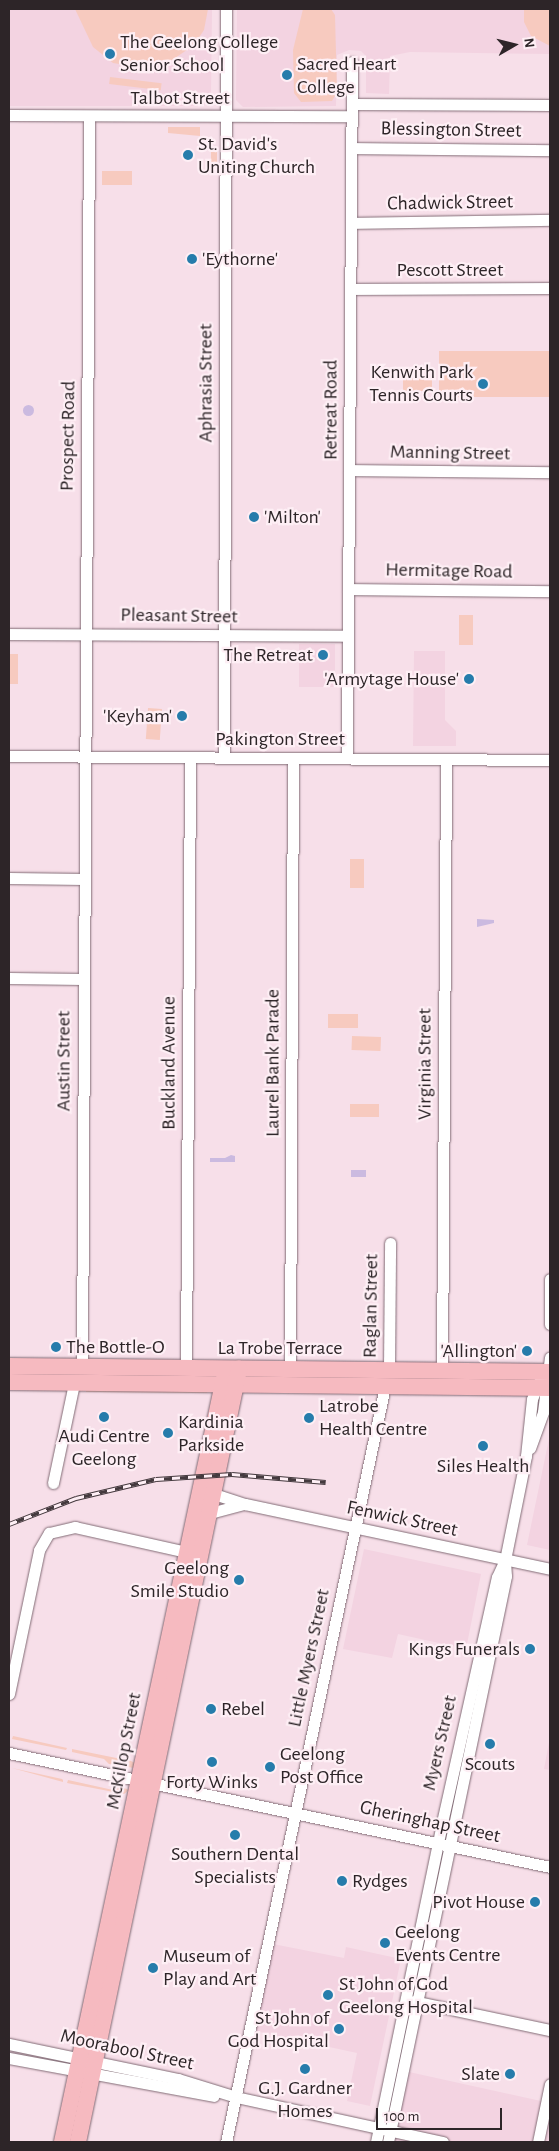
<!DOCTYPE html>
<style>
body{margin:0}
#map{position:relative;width:559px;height:2151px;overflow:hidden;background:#f7dfe9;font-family:"Alegreya Sans",sans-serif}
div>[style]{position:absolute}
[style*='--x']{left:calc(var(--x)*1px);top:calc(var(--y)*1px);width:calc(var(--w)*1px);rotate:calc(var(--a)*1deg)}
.built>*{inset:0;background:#f3d3e1;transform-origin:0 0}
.green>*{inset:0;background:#f7cabf;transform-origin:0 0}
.water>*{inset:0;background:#cbbae0;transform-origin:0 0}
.round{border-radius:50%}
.roads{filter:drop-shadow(0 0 1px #826c76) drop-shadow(0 0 1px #826c76)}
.minor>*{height:11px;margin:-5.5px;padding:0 5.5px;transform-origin:5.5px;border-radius:5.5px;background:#fff}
.highway>*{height:16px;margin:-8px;padding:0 8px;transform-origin:8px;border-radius:8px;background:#f6bac0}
.rail>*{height:4.5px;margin-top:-2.25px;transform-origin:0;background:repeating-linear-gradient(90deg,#feeff5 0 8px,#443a3e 0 16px);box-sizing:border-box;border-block:1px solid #443a3e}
.dots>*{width:14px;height:14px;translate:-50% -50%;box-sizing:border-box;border:2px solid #feeff5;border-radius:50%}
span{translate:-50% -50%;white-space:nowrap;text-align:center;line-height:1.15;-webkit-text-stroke:4.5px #feeff5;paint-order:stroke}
.poi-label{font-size:20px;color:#2d2528}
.left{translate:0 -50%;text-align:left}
.right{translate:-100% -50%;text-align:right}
.street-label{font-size:20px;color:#2d2528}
.frame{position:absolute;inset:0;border:10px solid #2d2528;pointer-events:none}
.north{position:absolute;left:489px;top:20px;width:50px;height:50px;-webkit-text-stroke:4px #feeff5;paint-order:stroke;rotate:82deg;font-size:14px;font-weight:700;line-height:20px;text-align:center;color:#2d2528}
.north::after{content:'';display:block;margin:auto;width:18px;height:22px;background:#2d2528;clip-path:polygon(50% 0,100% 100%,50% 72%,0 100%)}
.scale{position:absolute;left:376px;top:2108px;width:126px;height:22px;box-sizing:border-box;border:2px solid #2d2528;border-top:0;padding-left:6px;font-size:15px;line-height:18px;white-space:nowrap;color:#2d2528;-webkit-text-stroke:4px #feeff5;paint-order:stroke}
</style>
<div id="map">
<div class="built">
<i style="clip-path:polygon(9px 9px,212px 9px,211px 99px,202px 106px,9px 106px)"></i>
<i style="clip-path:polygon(237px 9px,550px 9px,550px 54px,410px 52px,390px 56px,389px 94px,366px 93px,366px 56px,361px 51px,349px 50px,337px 55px,336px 106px,243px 107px,236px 100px)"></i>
<i style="left:299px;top:644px;width:36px;height:43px"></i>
<i style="clip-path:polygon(414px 651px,445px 651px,445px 720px,456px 731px,456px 746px,413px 746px)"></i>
<i style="clip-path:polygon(550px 1434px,550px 1550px,527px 1545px)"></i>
<i style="clip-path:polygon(364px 1549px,481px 1574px,466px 1649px,398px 1634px,392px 1658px,343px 1649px)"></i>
<i style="clip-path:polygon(550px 1737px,550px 1770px,544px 1769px)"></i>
<i style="clip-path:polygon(273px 1944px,344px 1958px,346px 1947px,401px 1959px,370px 2106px,347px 2101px,357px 2053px,255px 2031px)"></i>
<i style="clip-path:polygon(391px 2068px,550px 2103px,550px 2142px,375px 2142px)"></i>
</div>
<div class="green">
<i style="clip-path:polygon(75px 9px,208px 9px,204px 30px,194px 45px,165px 65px,139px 67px,113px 63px,93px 47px)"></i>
<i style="clip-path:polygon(303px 9px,331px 9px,335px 15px,337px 92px,332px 101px,301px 102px,294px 93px,293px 50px)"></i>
<i style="clip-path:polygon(524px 9px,550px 9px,550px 46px,531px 36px,524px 22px)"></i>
<i style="left:110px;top:77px;width:52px;height:7px;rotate:7deg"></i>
<i style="clip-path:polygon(168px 127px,200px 127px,200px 136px,168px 133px)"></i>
<i style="left:211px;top:152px;width:6px;height:20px"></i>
<i style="left:102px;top:171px;width:30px;height:14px"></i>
<i style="left:550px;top:351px;width:46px;height:111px;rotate:90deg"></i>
<i style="left:403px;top:378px;width:29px;height:13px"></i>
<i style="left:459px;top:615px;width:14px;height:30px"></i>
<i style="left:9px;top:654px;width:9px;height:30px"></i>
<i style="left:148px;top:708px;width:14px;height:31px;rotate:4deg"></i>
<i style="left:350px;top:859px;width:14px;height:29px"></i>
<i style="left:358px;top:1014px;width:14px;height:30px;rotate:90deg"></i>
<i style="left:352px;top:1036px;width:29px;height:14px;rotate:2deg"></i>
<i style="left:350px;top:1104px;width:29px;height:13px"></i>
<i style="clip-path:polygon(86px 1390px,208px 1390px,207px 1393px,86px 1392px)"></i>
<i style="clip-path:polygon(13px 1736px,67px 1748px,66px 1750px,12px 1739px)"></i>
<i style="clip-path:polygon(72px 1749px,131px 1761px,135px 1763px,134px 1768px,109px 1764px,104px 1759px,72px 1752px)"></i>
<i style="clip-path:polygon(12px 1768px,62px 1779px,63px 1780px,63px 1782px)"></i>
<i style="clip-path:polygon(68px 1780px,113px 1790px,122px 1787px,129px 1790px,124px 1794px,67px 1783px)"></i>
</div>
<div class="water">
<i class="round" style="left:22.5px;top:404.5px;width:11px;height:11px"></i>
<i style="clip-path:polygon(477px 919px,494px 920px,494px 923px,477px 927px)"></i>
<i style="clip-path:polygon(231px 1155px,235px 1156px,235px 1162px,210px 1162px,210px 1158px,225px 1158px)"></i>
<i style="left:351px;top:1170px;width:15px;height:7px"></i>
</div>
<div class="roads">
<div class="minor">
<i style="--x:352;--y:104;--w:198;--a:0.3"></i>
<i style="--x:9;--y:115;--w:343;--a:0.2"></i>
<i style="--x:352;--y:148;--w:198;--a:0.6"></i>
<i style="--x:351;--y:223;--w:199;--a:-0.9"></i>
<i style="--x:350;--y:289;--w:200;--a:-0.3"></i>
<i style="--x:349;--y:470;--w:201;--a:0.6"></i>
<i style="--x:348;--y:589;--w:202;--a:0.6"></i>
<i style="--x:9;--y:634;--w:339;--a:0.3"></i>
<i style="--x:9;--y:756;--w:541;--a:0.42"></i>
<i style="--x:224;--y:757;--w:748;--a:-89.85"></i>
<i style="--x:347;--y:758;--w:696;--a:-89.59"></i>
<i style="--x:9;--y:878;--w:75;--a:0.8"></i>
<i style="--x:9;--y:978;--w:74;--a:0.8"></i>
<i style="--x:550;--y:1279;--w:45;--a:90"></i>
<i style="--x:82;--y:1367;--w:1251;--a:-89.68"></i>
<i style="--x:186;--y:1368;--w:611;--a:-89.62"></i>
<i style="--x:290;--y:1368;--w:610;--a:-89.72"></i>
<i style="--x:389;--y:1369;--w:126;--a:-89.5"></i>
<i style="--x:442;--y:1370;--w:611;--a:-89.62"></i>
<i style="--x:530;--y:1448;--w:38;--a:-70"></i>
<i style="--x:543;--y:1412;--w:55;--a:-82.7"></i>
<i style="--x:53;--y:1483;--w:102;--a:-78.1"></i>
<i style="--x:214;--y:1494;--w:33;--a:18"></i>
<i style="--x:245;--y:1504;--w:312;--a:12"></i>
<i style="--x:210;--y:1513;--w:35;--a:-15"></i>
<i style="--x:9;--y:1694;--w:147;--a:-78.2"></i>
<i style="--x:39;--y:1550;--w:20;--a:-60"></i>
<i style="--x:49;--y:1533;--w:27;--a:-13"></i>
<i style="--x:75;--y:1527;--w:115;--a:12.6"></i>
<i style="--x:9;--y:1753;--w:553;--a:11.9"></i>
<i style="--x:413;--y:2001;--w:140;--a:12"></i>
<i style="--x:9;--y:2044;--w:173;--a:11.7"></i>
<i style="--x:178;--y:2079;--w:61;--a:17.2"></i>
<i style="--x:236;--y:2097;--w:212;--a:12.3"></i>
<i style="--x:9;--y:2058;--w:208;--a:10.5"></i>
<i style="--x:226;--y:2142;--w:773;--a:-78.12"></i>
<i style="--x:376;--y:2142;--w:322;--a:-78.3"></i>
<i style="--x:441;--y:1827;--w:256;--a:-77.4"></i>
<i style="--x:497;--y:1577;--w:19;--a:-65"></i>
<i style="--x:505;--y:1560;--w:106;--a:-78.6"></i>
<i style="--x:526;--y:1456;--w:57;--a:-84"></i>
<i style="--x:532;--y:1399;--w:18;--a:-68"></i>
<i style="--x:388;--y:2142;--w:578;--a:-78.22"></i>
<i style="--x:506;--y:1576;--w:14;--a:-94"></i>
<i style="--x:538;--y:2142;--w:59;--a:-78.3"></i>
</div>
<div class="highway">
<i style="--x:9;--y:1366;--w:541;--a:0.64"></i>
<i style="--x:9;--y:1382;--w:541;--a:0.64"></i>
<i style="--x:62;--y:2142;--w:790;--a:-78.02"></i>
<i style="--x:78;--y:2142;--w:790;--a:-78.23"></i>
</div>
</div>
<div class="rail">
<i style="--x:9;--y:1524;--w:72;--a:-21.2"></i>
<i style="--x:76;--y:1498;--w:82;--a:-13.4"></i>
<i style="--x:156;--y:1479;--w:76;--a:-3.8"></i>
<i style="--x:232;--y:1474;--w:94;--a:4.9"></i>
</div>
<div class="dots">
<i style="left:110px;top:54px;background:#267cab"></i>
<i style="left:287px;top:75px;background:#267cab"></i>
<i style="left:188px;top:155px;background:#267cab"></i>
<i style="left:192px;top:259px;background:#267cab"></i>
<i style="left:483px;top:384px;background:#267cab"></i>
<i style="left:254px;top:517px;background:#267cab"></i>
<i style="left:323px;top:655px;background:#267cab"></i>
<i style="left:469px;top:679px;background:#267cab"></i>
<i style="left:182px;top:716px;background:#267cab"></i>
<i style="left:56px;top:1347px;background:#267cab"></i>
<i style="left:527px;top:1351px;background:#267cab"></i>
<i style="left:104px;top:1417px;background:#267cab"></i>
<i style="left:309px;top:1418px;background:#267cab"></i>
<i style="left:168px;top:1433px;background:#267cab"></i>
<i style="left:483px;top:1446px;background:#267cab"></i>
<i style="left:239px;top:1580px;background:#267cab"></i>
<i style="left:530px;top:1649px;background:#267cab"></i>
<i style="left:211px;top:1709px;background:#267cab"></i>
<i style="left:490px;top:1744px;background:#267cab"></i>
<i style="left:212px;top:1762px;background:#267cab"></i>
<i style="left:270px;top:1767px;background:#267cab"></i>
<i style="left:235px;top:1835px;background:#267cab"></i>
<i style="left:342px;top:1881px;background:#267cab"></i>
<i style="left:535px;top:1902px;background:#267cab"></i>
<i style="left:385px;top:1943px;background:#267cab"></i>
<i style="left:153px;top:1968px;background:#267cab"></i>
<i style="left:328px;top:1995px;background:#267cab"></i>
<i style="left:339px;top:2029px;background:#267cab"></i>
<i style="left:305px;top:2069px;background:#267cab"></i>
<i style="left:510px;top:2074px;background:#267cab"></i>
</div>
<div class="poi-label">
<span class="left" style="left:120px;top:54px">The Geelong College<br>Senior School</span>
<span class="left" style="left:297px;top:76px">Sacred Heart<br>College</span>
<span class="left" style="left:198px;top:156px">St. David's<br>Uniting Church</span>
<span class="left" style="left:202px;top:259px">'Eythorne'</span>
<span class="right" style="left:473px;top:384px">Kenwith Park<br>Tennis Courts</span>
<span class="left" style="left:264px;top:517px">'Milton'</span>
<span class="right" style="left:313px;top:655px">The Retreat</span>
<span class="right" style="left:459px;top:679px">'Armytage House'</span>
<span class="right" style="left:172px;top:716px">'Keyham'</span>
<span class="left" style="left:66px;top:1347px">The Bottle-O</span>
<span class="right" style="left:517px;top:1351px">'Allington'</span>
<span class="left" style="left:319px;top:1418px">Latrobe<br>Health Centre</span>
<span class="left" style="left:178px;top:1434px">Kardinia<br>Parkside</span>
<span style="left:104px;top:1448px">Audi Centre<br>Geelong</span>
<span style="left:483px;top:1466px">Siles Health</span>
<span class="right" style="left:229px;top:1580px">Geelong<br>Smile Studio</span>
<span class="right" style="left:520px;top:1649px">Kings Funerals</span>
<span class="left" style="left:221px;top:1709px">Rebel</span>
<span class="left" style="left:280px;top:1766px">Geelong<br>Post Office</span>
<span style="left:490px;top:1764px">Scouts</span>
<span style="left:212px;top:1782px">Forty Winks</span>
<span style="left:235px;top:1866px">Southern Dental<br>Specialists</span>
<span class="left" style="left:352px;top:1881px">Rydges</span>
<span class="right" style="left:525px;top:1902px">Pivot House</span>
<span class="left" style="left:395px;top:1944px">Geelong<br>Events Centre</span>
<span class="left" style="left:163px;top:1968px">Museum of<br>Play and Art</span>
<span class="left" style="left:339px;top:1996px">St John of God<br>Geelong Hospital</span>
<span class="right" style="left:329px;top:2030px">St John of<br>God Hospital</span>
<span class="right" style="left:500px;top:2074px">Slate</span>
<span style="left:305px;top:2100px">G.J. Gardner<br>Homes</span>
</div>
<div class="street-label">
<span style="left:180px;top:98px">Talbot Street</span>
<span style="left:451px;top:130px;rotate:1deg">Blessington Street</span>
<span style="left:450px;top:203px;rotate:-1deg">Chadwick Street</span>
<span style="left:450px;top:270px">Pescott Street</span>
<span style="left:206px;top:383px;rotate:-90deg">Aphrasia Street</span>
<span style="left:331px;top:410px;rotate:-90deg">Retreat Road</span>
<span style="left:68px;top:436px;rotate:-89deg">Prospect Road</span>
<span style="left:450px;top:453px;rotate:1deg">Manning Street</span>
<span style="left:449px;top:571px;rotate:1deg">Hermitage Road</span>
<span style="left:179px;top:616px;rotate:1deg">Pleasant Street</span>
<span style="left:280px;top:739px">Pakington Street</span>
<span style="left:64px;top:1061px;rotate:-90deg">Austin Street</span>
<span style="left:169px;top:1063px;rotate:-90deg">Buckland Avenue</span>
<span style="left:273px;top:1063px;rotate:-90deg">Laurel Bank Parade</span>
<span style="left:425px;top:1064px;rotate:-90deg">Virginia Street</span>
<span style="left:371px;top:1306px;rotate:-89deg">Raglan Street</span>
<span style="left:280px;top:1348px">La Trobe Terrace</span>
<span style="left:402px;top:1519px;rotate:12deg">Fenwick Street</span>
<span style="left:309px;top:1658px;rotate:-78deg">Little Myers Street</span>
<span style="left:440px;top:1743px;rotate:-77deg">Myers Street</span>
<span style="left:124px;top:1751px;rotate:-79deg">McKillop Street</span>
<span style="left:430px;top:1822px;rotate:12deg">Gheringhap Street</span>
<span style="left:127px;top:2050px;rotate:12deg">Moorabool Street</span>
</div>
<div class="frame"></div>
<div class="north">N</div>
<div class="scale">100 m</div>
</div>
